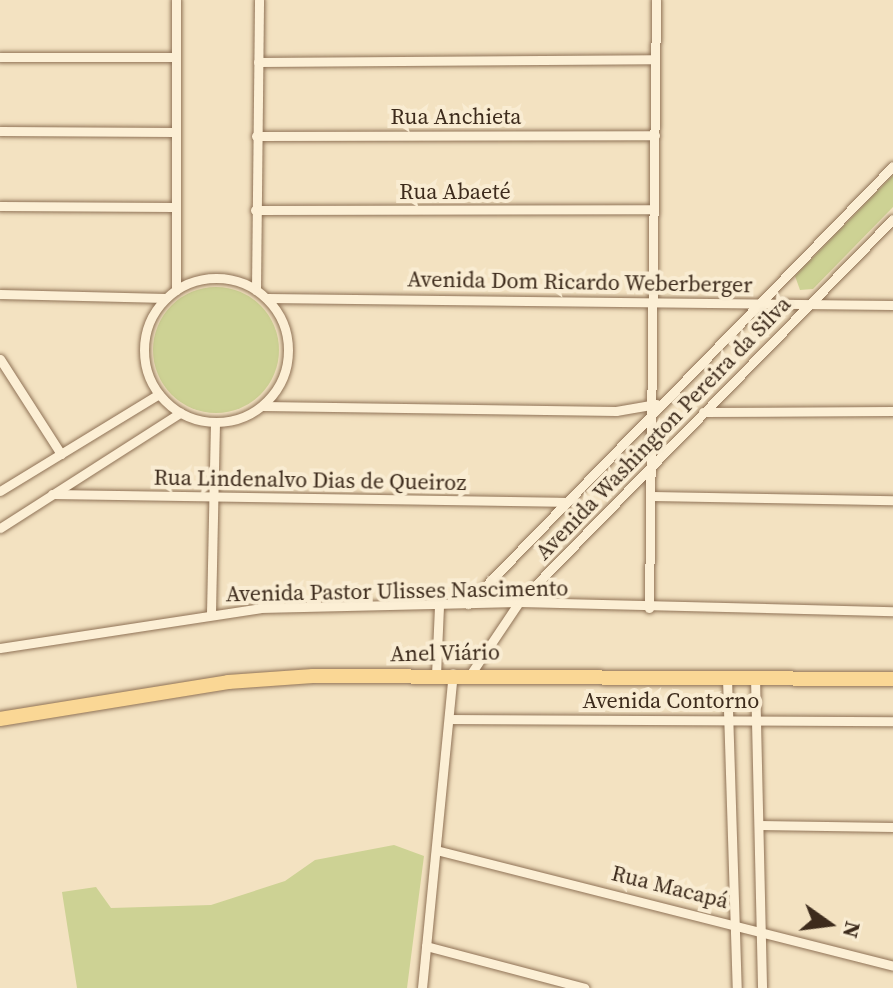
<!DOCTYPE html>
<meta charset="utf-8">
<style>
body{margin:0}
#map{position:relative;width:893px;height:988px;overflow:hidden;background:#f3e2c1;font-family:"Source Serif 4",serif}
div>[style]{position:absolute}
[style*='--x']{left:calc(var(--x)*1px);top:calc(var(--y)*1px);width:calc(var(--w)*1px);rotate:calc(var(--a)*1deg)}
.green>*{inset:0;background:#cdd294}
.round{border-radius:50%}
.roads{filter:drop-shadow(0 0 2px #8f7256) drop-shadow(0 0 2px #8f7256)}
.minor>*{height:9px;margin:-4.5px;padding:0 4.5px;transform-origin:4.5px;border-radius:4.5px;background:#fcefd5}
.minor>.ring{margin:-4.5px;padding:0;box-sizing:content-box;background:none;border:9px solid #fcefd5;border-radius:50%}
.primary>*{height:14px;margin:-7px;padding:0 7px;transform-origin:7px;border-radius:7px;background:#fad795}
span{translate:-50% -50%;white-space:nowrap;text-align:center;line-height:1.15;-webkit-text-stroke:8px #f9ecd2;paint-order:stroke}
.street-label{font-size:22px;color:#3d2b1c}
.north{position:absolute;left:789px;top:884px;width:80px;height:80px;-webkit-text-stroke:6px #f9ecd2;paint-order:stroke;rotate:104deg;font-size:22px;font-weight:700;line-height:32px;text-align:center;color:#3d2b1c}
.north::after{content:'';display:block;margin:auto;width:28px;height:36px;background:#3d2b1c;clip-path:polygon(50% 0,100% 100%,50% 72%,0 100%)}
</style>
<div id="map">
<div class="green">
<i style="clip-path:polygon(893px 175px,893px 207px,813px 289px,800px 290px,795px 276px)"></i>
<i class="round" style="left:153px;top:287px;width:126px;height:126px"></i>
<i style="clip-path:polygon(394px 845px,424px 856px,407px 988px,77px 988px,62px 892px,96px 887px,111px 908px,211px 905px,285px 881px,315px 860px)"></i>
</div>
<div class="roads">
<div class="minor">
<i style="--x:176;--y:0;--w:290;--a:90"></i>
<i style="--x:0;--y:57;--w:176;--a:0"></i>
<i style="--x:258;--y:62;--w:397;--a:-0.4"></i>
<i style="--x:0;--y:131;--w:175;--a:0.3"></i>
<i style="--x:256;--y:136;--w:399;--a:-0.1"></i>
<i style="--x:0;--y:206;--w:174;--a:0.3"></i>
<i style="--x:255;--y:210;--w:399;--a:-0.1"></i>
<i class="ring" style="left:144px;top:278px;width:135px;height:135px"></i>
<i style="--x:256;--y:290;--w:290;--a:-89.4"></i>
<i style="--x:0;--y:294;--w:166;--a:1.4"></i>
<i style="--x:267;--y:298;--w:626;--a:0.64"></i>
<i style="--x:0;--y:359;--w:113;--a:57.3"></i>
<i style="--x:263;--y:406;--w:353;--a:0.8"></i>
<i style="--x:616;--y:411;--w:41;--a:-9.9"></i>
<i style="--x:703;--y:412;--w:190;--a:-0.3"></i>
<i style="--x:0;--y:491;--w:186;--a:-31.4"></i>
<i style="--x:52;--y:494;--w:515;--a:0.89"></i>
<i style="--x:652;--y:496;--w:241;--a:1"></i>
<i style="--x:0;--y:528;--w:214;--a:-32.6"></i>
<i style="--x:468;--y:604;--w:610;--a:-45.86"></i>
<i style="--x:649;--y:608;--w:608;--a:-89.34"></i>
<i style="--x:211;--y:613;--w:190;--a:-88.8"></i>
<i style="--x:0;--y:648;--w:263;--a:-8.7"></i>
<i style="--x:260;--y:608;--w:259;--a:-1.3"></i>
<i style="--x:519;--y:602;--w:374;--a:1.4"></i>
<i style="--x:472;--y:672;--w:84;--a:-56.1"></i>
<i style="--x:519;--y:602;--w:535;--a:-45.68"></i>
<i style="--x:436;--y:675;--w:70;--a:-87.5"></i>
<i style="--x:755;--y:677;--w:311;--a:88.7"></i>
<i style="--x:727;--y:678;--w:310;--a:88.2"></i>
<i style="--x:449;--y:719;--w:444;--a:0.3"></i>
<i style="--x:759;--y:825;--w:134;--a:0.9"></i>
<i style="--x:436;--y:850;--w:471;--a:14.2"></i>
<i style="--x:426;--y:946;--w:164;--a:14.8"></i>
<i style="--x:422;--y:988;--w:316;--a:-84.4"></i>
</div>
<div class="primary">
<i style="--x:0;--y:719;--w:231;--a:-9.2"></i>
<i style="--x:228;--y:682;--w:85;--a:-4"></i>
<i style="--x:313;--y:676;--w:580;--a:0.3"></i>
</div>
</div>
<div class="street-label">
<span style="left:456px;top:117px">Rua Anchieta</span>
<span style="left:455px;top:192px">Rua Abaeté</span>
<span style="left:580px;top:282px;rotate:1deg">Avenida Dom Ricardo Weberberger</span>
<span style="left:663px;top:428px;rotate:-46deg">Avenida Washington Pereira da Silva</span>
<span style="left:310px;top:480px;rotate:1deg">Rua Lindenalvo Dias de Queiroz</span>
<span style="left:397px;top:591px;rotate:-1deg">Avenida Pastor Ulisses Nascimento</span>
<span style="left:445px;top:653px;rotate:-1deg">Anel Viário</span>
<span style="left:671px;top:701px">Avenida Contorno</span>
<span style="left:670px;top:887px;rotate:14deg">Rua Macapá</span>
</div>
<div class="north">N</div>
</div>
